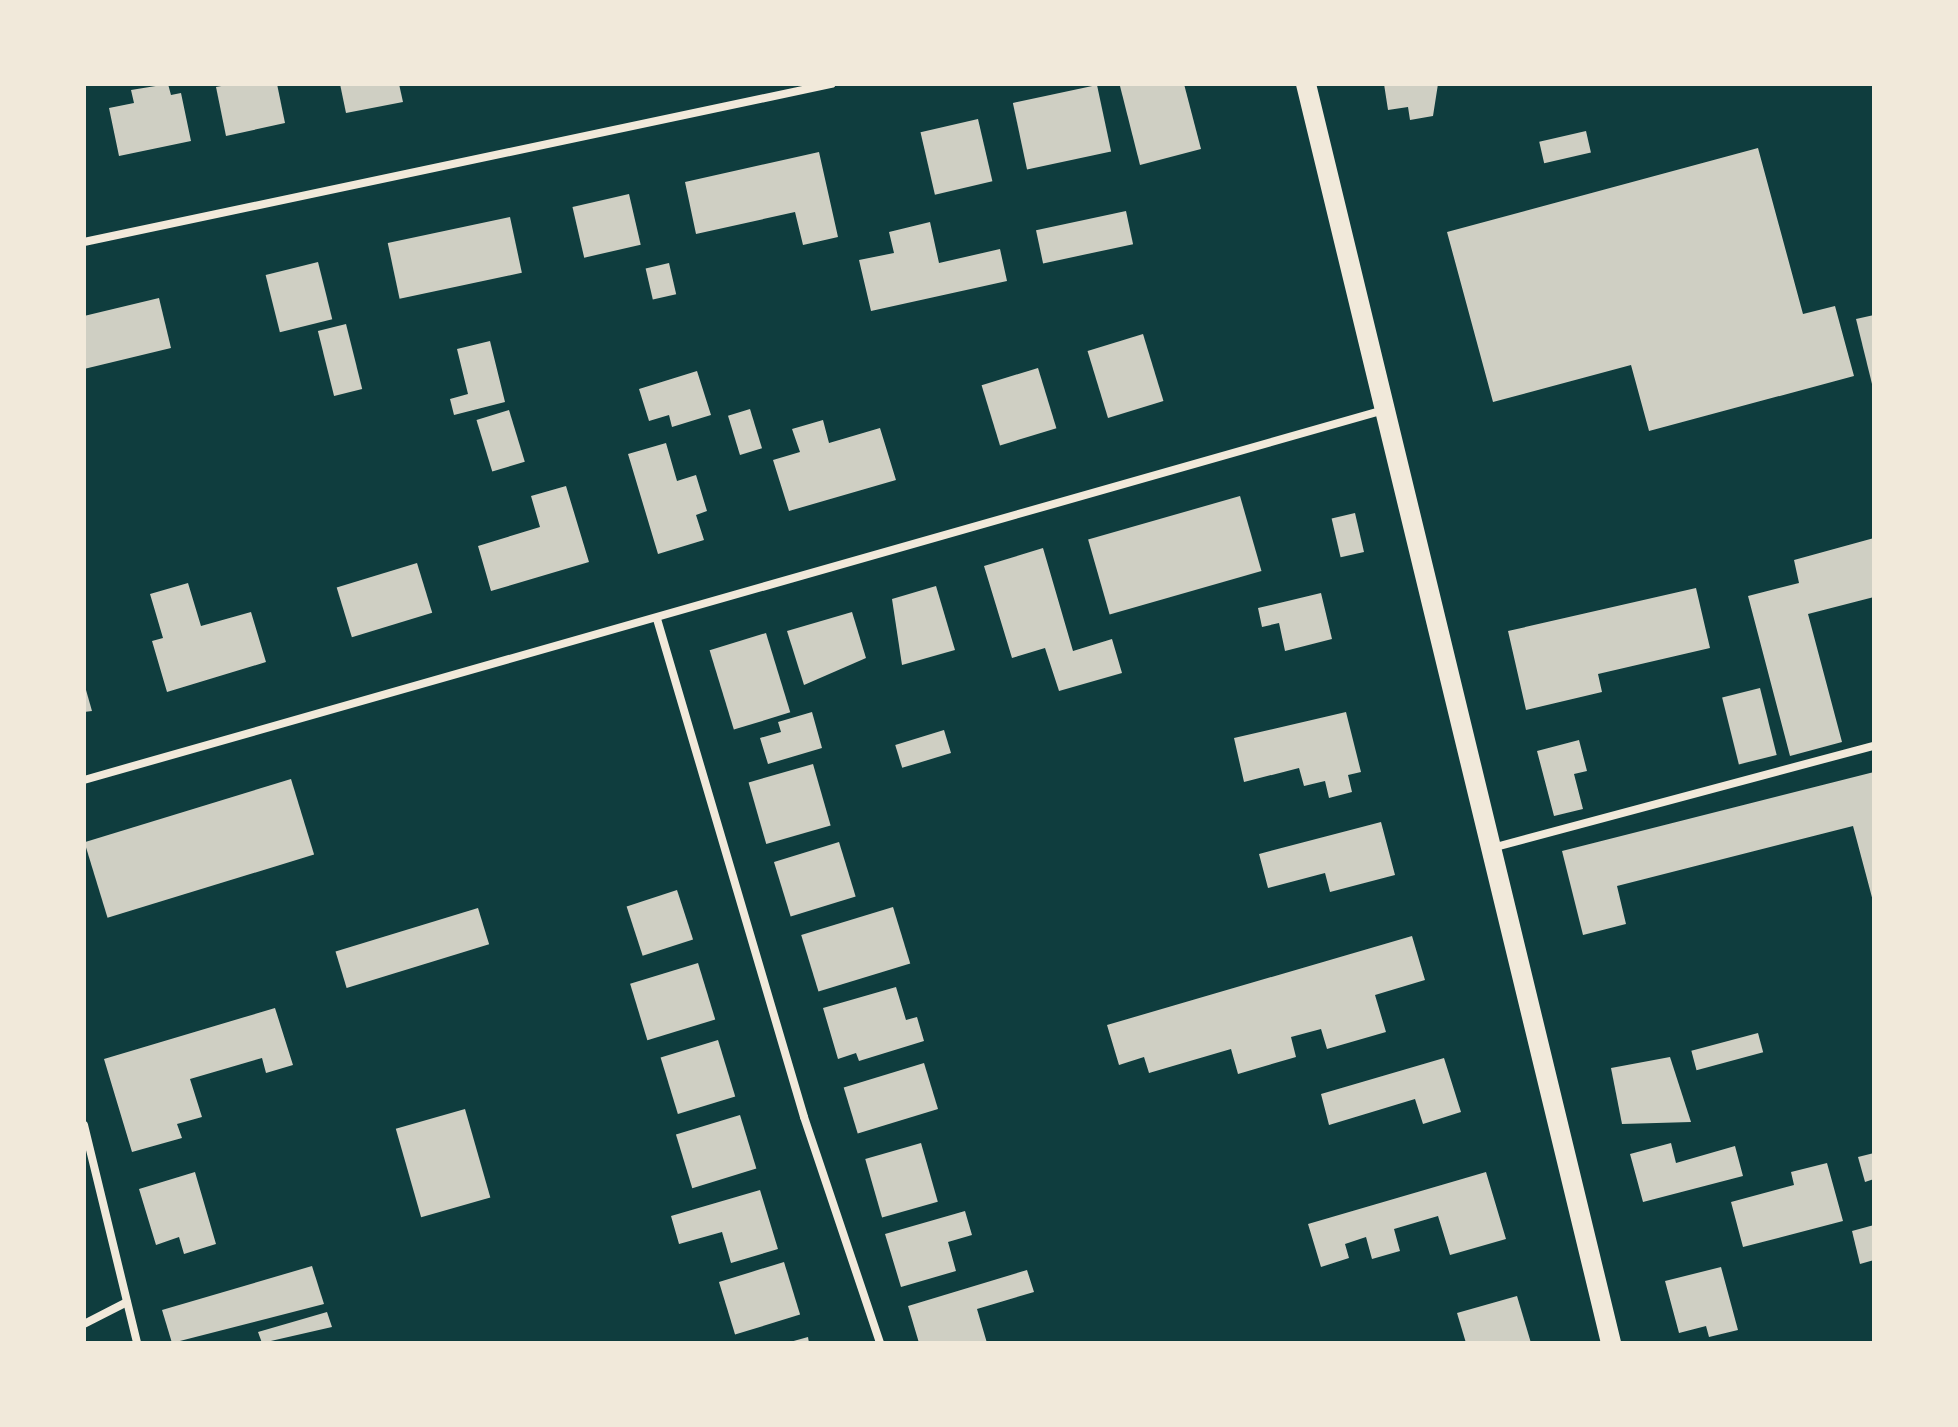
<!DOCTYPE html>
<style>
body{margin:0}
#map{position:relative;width:1958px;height:1427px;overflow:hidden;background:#0f3d3e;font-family:Manrope,sans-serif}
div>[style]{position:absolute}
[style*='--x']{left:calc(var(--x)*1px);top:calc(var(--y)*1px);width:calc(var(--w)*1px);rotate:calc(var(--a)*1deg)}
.building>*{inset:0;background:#cfcfc3;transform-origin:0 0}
.minor>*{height:8px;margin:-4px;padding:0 4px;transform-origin:4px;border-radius:4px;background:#f1e9da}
.primary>*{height:20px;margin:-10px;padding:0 10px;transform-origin:10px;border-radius:10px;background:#f1e9da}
span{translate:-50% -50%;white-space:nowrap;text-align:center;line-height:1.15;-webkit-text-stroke:7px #f1e9da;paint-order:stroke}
.frame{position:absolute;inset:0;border:86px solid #f1e9da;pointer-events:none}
</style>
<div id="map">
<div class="building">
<i style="clip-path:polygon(168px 84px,171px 95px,181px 93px,191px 141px,119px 156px,109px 108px,134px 103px,131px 90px)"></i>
<i style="clip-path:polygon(232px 84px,277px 84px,285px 123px,226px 136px,216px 87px)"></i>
<i style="clip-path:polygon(340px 84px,399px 84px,403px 102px,346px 113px)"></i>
<i style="clip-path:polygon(1128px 84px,1184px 84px,1201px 149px,1140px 165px,1120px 86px)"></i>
<i style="clip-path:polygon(1384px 84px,1438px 84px,1433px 116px,1410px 120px,1408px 107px,1388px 110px)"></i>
<i style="left:1097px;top:85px;width:68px;height:86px;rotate:78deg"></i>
<i style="left:978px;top:119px;width:64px;height:59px;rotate:77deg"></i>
<i style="left:1586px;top:131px;width:22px;height:48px;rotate:77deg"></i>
<i style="clip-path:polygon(1758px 148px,1803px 314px,1835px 306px,1854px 376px,1649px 431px,1631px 365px,1493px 402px,1447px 232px)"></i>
<i style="clip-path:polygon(819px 152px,838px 237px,803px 245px,795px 212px,696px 234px,685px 182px)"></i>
<i style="left:629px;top:194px;width:52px;height:58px;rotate:77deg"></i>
<i style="left:1126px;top:211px;width:34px;height:92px;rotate:78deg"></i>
<i style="left:510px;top:217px;width:57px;height:125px;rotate:78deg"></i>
<i style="clip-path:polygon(930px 222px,939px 263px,1000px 249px,1007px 281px,871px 311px,859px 260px,894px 253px,889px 232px)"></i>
<i style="left:318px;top:262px;width:59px;height:54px;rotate:76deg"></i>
<i style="left:669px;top:263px;width:32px;height:24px;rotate:77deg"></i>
<i style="clip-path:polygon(159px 298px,171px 348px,84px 369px,84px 316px)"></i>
<i style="clip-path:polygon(1874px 315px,1874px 388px,1873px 388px,1856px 319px)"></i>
<i style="left:346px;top:324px;width:67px;height:29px;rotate:76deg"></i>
<i style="left:1143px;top:334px;width:70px;height:58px;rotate:73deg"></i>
<i style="clip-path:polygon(490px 341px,505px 402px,454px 415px,450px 399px,468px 394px,457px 349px)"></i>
<i style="left:1038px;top:368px;width:63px;height:59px;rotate:73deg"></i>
<i style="clip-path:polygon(697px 371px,711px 415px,672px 427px,669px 415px,649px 421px,639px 389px)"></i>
<i style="left:750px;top:409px;width:41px;height:23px;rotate:73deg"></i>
<i style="left:509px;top:410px;width:54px;height:34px;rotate:73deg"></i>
<i style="clip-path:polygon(823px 420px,829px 443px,880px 428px,896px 480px,789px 511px,773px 460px,800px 452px,792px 429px)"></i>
<i style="clip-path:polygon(666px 443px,677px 481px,696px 475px,707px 511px,696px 515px,704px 540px,658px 554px,628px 454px)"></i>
<i style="clip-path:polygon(566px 486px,589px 562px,491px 591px,478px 546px,540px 527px,531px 496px)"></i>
<i style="left:1240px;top:496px;width:78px;height:158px;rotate:74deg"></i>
<i style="left:1355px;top:513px;width:40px;height:24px;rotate:77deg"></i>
<i style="clip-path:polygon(1874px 538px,1874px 597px,1808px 614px,1842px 742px,1790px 756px,1748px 596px,1799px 583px,1794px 560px)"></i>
<i style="clip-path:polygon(1043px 548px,1073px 651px,1112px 639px,1122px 673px,1059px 691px,1045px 648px,1012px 658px,984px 566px)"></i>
<i style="left:417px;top:563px;width:52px;height:84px;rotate:73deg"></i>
<i style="clip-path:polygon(188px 583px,201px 626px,251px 612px,266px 662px,167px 692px,152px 641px,163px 638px,150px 594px)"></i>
<i style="clip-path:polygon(936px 586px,955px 650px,902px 665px,892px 599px)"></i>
<i style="clip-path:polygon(1696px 588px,1710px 648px,1598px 674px,1602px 692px,1526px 710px,1508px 631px)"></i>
<i style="clip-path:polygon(1321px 593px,1332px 639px,1285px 651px,1279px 623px,1262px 627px,1258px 608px)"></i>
<i style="clip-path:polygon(852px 612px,866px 658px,804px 685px,787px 631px)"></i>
<i style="left:766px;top:633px;width:83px;height:59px;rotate:73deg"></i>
<i style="clip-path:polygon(84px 683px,92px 711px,84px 712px)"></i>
<i style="left:1760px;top:688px;width:69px;height:39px;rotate:76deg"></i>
<i style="clip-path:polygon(812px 712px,822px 748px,768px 764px,760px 738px,781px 732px,778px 722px)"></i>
<i style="clip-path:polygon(1346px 712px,1361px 772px,1348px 775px,1352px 792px,1329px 798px,1325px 781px,1304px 786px,1299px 768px,1244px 782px,1234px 738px)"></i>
<i style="left:944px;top:730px;width:24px;height:51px;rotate:73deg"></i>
<i style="clip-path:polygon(1579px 740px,1587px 771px,1574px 774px,1583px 809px,1554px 816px,1537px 751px)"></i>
<i style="left:813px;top:764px;width:64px;height:67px;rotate:74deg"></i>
<i style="clip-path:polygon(1874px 772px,1874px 905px,1853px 826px,1617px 886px,1626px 924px,1583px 935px,1562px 851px)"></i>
<i style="left:291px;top:779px;width:79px;height:216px;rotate:73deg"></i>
<i style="clip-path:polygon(1381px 822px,1395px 875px,1330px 892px,1325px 873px,1268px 888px,1259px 854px)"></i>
<i style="left:839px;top:842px;width:57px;height:68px;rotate:73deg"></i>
<i style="left:677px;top:890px;width:52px;height:53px;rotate:72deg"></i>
<i style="left:893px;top:907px;width:59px;height:96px;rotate:73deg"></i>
<i style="left:478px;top:908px;width:38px;height:149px;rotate:73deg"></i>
<i style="clip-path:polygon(1412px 936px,1425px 980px,1375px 995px,1386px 1032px,1327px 1049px,1321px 1029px,1291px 1037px,1296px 1057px,1238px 1074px,1231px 1049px,1149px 1073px,1144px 1057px,1119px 1065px,1107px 1025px)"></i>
<i style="left:698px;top:963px;width:59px;height:71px;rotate:73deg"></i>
<i style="clip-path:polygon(896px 987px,906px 1020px,917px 1017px,924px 1041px,859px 1061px,856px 1053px,838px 1059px,823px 1008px)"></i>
<i style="clip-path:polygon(275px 1008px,293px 1065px,266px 1073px,262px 1058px,190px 1079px,202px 1117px,177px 1124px,182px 1138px,132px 1152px,104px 1059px)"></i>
<i style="left:1758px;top:1033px;width:20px;height:69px;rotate:75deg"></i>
<i style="left:718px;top:1040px;width:59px;height:60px;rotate:73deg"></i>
<i style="clip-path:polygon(1670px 1057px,1691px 1122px,1622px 1124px,1611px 1068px)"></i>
<i style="clip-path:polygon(1444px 1058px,1461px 1112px,1423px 1124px,1415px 1099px,1329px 1125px,1321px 1094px)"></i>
<i style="left:924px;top:1063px;width:48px;height:84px;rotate:73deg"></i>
<i style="left:465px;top:1109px;width:92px;height:72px;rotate:74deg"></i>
<i style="left:740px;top:1115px;width:56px;height:67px;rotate:73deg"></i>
<i style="left:921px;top:1143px;width:61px;height:58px;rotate:74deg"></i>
<i style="clip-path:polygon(1671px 1143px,1676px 1163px,1735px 1146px,1743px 1176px,1643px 1202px,1630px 1154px)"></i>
<i style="clip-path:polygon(1874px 1153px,1874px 1179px,1865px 1182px,1858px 1157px)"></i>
<i style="clip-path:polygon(1827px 1163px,1843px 1221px,1743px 1247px,1731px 1202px,1794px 1185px,1791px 1172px)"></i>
<i style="clip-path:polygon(195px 1172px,216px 1244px,184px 1254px,179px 1237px,156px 1245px,139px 1189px)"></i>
<i style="clip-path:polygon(1486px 1172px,1506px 1239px,1450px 1255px,1438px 1216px,1394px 1229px,1400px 1251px,1372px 1259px,1366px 1237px,1345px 1244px,1349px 1258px,1321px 1267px,1308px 1224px)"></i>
<i style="clip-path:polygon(760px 1190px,778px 1249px,731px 1263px,722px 1232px,679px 1244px,671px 1216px)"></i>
<i style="clip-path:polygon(965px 1211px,972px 1235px,948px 1242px,956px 1271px,901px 1287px,885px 1234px)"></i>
<i style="clip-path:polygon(1874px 1225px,1874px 1260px,1860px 1264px,1852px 1231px)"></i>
<i style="left:784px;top:1262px;width:55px;height:68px;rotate:73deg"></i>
<i style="clip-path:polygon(312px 1266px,324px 1304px,172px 1343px,162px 1310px)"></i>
<i style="clip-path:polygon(1721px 1267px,1738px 1330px,1709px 1337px,1706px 1326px,1679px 1333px,1665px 1281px)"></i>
<i style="clip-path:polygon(1027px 1270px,1034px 1292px,977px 1309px,987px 1343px,919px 1343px,908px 1306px)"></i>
<i style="clip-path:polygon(1517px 1296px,1531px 1343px,1466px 1343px,1457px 1313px)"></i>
<i style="clip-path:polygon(327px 1312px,332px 1327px,262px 1343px,258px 1332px)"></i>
<i style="clip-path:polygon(808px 1337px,809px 1343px,790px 1343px,790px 1342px)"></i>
</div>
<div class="minor">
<i style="--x:84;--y:242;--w:764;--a:-11.94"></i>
<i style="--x:657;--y:619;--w:519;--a:73.55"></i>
<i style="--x:804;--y:1117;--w:238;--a:71.4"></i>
<i style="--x:84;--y:780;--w:1352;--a:-15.89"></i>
<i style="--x:1492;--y:848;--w:395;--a:-15"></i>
<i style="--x:84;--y:1125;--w:224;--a:76.3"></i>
<i style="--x:84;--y:1324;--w:48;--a:-27.1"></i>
</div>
<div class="primary">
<i style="--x:1306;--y:84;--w:1295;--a:76.38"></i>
</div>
<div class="frame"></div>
</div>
